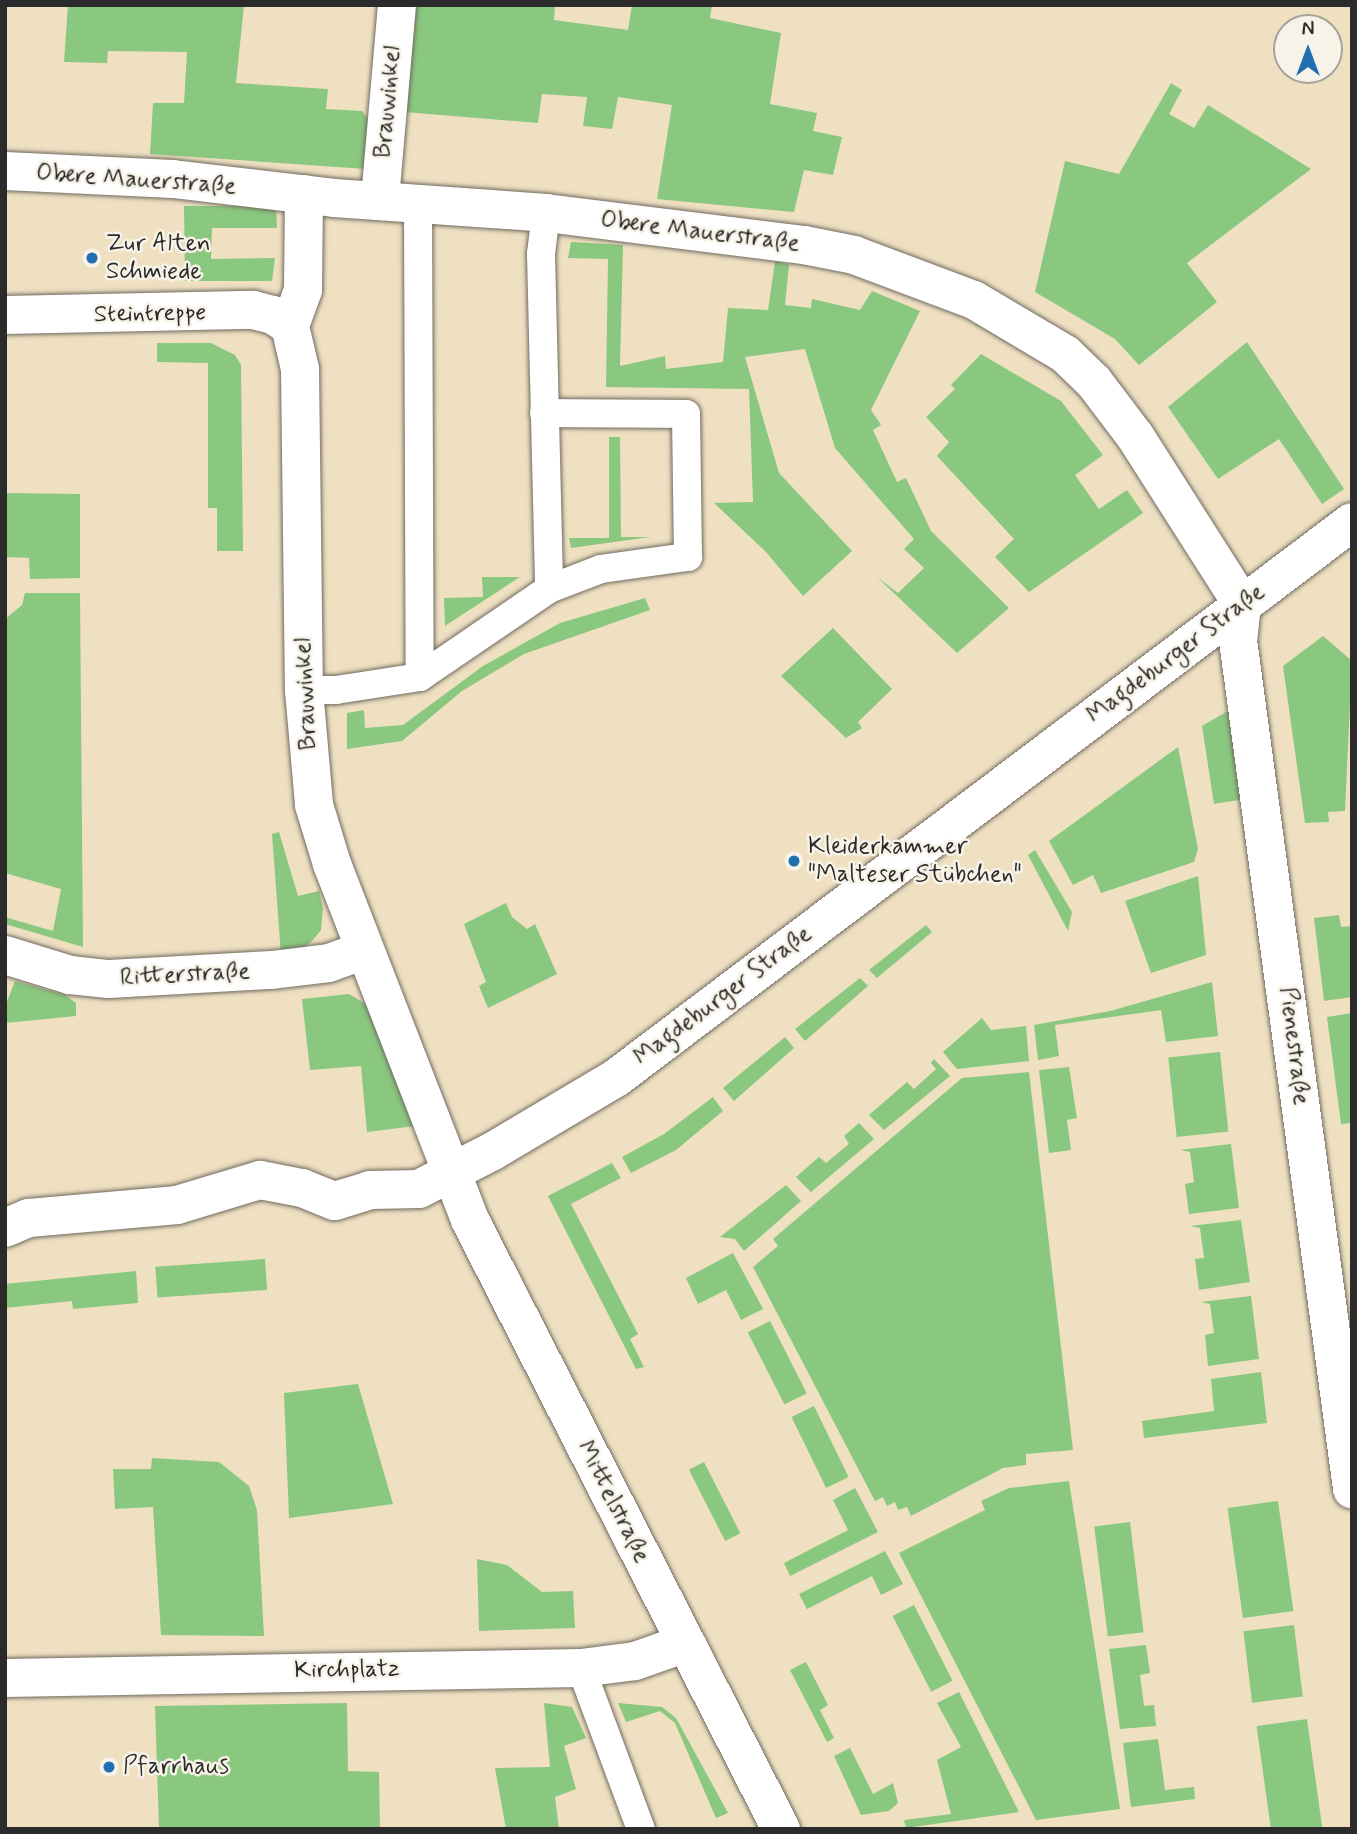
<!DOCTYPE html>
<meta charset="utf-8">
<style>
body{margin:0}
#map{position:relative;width:1357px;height:1834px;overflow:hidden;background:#efe0c2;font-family:Mynerve,sans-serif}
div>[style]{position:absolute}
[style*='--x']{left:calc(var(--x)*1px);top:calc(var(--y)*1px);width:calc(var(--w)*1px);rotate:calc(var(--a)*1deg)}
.green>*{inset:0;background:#8ac87f;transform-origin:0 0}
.roads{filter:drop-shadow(0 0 2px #706a60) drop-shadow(0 0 2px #706a60)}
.lane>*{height:28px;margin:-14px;padding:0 14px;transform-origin:14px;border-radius:14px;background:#fff}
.street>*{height:38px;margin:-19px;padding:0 19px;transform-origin:19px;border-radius:19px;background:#fff}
.dots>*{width:19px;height:19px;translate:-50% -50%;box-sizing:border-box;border:4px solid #f7f3e8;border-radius:50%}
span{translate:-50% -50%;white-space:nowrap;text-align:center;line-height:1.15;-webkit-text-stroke:5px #f7f3e8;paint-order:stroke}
.street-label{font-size:24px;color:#2b2b2b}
.poi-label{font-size:24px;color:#2b2b2b}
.left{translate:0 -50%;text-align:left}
.frame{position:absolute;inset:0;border:7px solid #2b2b2b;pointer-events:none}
.north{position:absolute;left:1273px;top:14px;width:70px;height:70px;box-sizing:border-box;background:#f7f3e8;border:2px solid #a5a39c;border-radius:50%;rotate:0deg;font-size:19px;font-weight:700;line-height:28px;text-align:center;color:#2b2b2b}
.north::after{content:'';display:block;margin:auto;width:24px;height:32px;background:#1f6fb2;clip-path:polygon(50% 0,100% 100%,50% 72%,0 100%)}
</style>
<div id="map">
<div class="green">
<i style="clip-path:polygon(68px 5px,244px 5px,236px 83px,328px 89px,326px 109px,362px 111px,370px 122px,366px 169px,150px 154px,153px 103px,184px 103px,187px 52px,108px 51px,107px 63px,64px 62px)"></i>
<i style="clip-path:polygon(416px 5px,555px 5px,554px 20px,628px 30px,632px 5px,712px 5px,710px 18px,781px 33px,770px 104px,817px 113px,813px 131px,842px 137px,833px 175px,804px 170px,794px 212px,657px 199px,672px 105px,618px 97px,612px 129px,583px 126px,587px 97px,542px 94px,538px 123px,404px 112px)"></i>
<i style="clip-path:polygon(1171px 83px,1182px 90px,1169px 114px,1194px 128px,1208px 105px,1311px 169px,1187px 263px,1217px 302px,1139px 365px,1115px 339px,1035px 292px,1065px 161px,1119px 174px)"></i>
<i style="clip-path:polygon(184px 206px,276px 206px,277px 228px,212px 228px,211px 259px,275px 258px,272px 281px,185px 281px)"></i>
<i style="clip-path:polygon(571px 242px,623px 245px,620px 366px,665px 356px,666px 369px,723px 362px,728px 308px,768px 310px,775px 261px,789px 265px,785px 305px,811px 308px,812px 299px,860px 310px,872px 291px,920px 311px,871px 410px,881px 425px,873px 430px,897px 482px,906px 478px,931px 531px,1009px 608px,957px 653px,877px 577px,898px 593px,924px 568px,904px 549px,914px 539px,835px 448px,805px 349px,745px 357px,779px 473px,852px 551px,803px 596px,766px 552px,714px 503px,753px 502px,749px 389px,606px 387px,608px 259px,568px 258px)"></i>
<i style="clip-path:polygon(1247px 342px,1344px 489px,1322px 504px,1279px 439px,1218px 479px,1168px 407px)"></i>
<i style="clip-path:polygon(157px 343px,211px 343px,235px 355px,241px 365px,243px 551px,217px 551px,217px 508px,208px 508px,208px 363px,157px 362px)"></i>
<i style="clip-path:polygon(981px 354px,1061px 401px,1103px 455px,1075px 475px,1099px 509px,1127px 490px,1143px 513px,1029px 592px,995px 557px,1014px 539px,937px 456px,949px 442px,926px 417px,955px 389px,951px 385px)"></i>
<i style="clip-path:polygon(609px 437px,620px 437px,621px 537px,650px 537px,571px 548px,569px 538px,609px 538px)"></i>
<i style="clip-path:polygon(5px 493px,80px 494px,80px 578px,30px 579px,29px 558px,5px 557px)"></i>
<i style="clip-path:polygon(482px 577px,520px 577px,445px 626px,444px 598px,483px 597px)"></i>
<i style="clip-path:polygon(25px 593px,80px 593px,83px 947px,5px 924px,5px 917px,53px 931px,61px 889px,5px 873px,5px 619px,22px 605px)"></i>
<i style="clip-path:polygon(645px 598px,650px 610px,524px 654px,462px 691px,402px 741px,347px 749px,347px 713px,364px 710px,365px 728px,403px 725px,483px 666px,560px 623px)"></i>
<i style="clip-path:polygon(833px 628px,892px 689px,858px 722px,862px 728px,846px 738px,781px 676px)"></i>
<i style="clip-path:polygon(1323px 636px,1352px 661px,1345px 811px,1328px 812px,1329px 822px,1305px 823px,1283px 666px)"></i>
<i style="clip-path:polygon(1233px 708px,1245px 799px,1214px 804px,1202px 726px)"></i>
<i style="clip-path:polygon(1178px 747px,1198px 849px,1194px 862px,1101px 893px,1093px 875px,1073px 885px,1049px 841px)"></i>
<i style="clip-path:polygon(279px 832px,298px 896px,319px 891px,323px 908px,321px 930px,312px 941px,299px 952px,281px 955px,272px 834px)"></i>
<i style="clip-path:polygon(1035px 850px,1072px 912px,1068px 931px,1028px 855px)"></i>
<i style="clip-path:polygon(1198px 876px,1206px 955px,1151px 973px,1125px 901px)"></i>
<i style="clip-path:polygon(506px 903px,512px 917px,527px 929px,535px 924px,557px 974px,488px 1008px,479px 986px,486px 982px,464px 924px)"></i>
<i style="clip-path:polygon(1339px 915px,1341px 927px,1352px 926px,1352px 997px,1324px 1001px,1314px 918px)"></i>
<i style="clip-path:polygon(926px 925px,932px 932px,877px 978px,869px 970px)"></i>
<i style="clip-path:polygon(860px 978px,868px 986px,805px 1041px,795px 1029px)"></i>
<i style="clip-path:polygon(15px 981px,65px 995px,76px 1003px,76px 1016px,5px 1023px,5px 1007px)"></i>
<i style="clip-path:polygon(1212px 982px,1218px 1036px,1166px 1042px,1161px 1010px,1055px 1025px,1059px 1056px,1038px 1060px,1034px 1025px,1110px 1011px)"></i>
<i style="clip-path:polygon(349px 994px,376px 1010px,415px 1126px,367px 1132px,361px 1066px,310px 1070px,302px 999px)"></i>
<i style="clip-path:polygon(1352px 1013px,1352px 1123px,1341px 1124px,1327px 1017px)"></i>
<i style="clip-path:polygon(982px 1018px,991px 1030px,1026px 1026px,1029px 1061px,957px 1069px,943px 1052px)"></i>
<i style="clip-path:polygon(785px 1037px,794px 1048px,734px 1101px,723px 1088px)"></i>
<i style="left:1220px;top:1052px;width:80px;height:52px;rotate:84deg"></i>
<i style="clip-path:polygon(934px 1059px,950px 1076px,884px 1130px,869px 1115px,907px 1082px,914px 1089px,936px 1069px,931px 1063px)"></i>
<i style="clip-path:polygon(1069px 1067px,1077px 1118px,1067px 1120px,1071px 1150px,1049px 1153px,1039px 1070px)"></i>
<i style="clip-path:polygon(1029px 1072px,1073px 1450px,1026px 1454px,1026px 1465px,1003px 1468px,911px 1516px,907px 1507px,898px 1510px,895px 1502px,887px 1506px,883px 1497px,875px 1501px,753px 1267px,778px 1246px,773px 1239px,962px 1078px)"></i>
<i style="clip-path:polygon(713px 1097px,723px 1111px,676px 1150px,631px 1173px,622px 1157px,664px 1134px)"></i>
<i style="clip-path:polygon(859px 1123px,874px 1139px,811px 1192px,796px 1177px,819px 1157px,826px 1163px,849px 1144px,844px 1136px)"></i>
<i style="clip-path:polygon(1231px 1144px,1239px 1208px,1189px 1214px,1185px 1184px,1194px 1182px,1190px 1152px,1180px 1150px)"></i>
<i style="clip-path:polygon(612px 1163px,621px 1178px,571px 1204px,638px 1334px,630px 1339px,644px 1367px,636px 1369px,548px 1196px)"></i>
<i style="clip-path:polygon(786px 1185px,801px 1201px,744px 1251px,735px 1239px,720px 1237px)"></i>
<i style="clip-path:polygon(1241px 1220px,1250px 1282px,1199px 1290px,1195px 1259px,1204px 1258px,1200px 1228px,1190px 1226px)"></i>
<i style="clip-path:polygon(733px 1253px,763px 1309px,741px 1320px,726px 1290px,698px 1304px,686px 1278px)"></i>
<i style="left:265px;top:1259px;width:31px;height:110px;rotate:86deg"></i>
<i style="clip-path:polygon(136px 1271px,138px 1303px,73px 1309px,72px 1301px,5px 1308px,5px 1284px)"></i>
<i style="clip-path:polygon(1251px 1296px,1259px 1359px,1208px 1366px,1205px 1335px,1214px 1333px,1210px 1304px,1201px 1302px)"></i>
<i style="left:770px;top:1321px;width:81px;height:25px;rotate:63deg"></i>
<i style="clip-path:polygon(1261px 1372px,1267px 1423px,1144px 1438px,1142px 1421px,1214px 1411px,1211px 1379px)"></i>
<i style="clip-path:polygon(358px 1384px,393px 1504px,289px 1518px,284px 1393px)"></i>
<i style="left:814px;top:1406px;width:79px;height:25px;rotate:64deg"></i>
<i style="clip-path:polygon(152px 1458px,219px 1462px,249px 1486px,257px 1510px,264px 1636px,161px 1635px,153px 1507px,115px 1509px,113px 1469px,151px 1469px)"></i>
<i style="left:704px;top:1462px;width:80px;height:17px;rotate:63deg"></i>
<i style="clip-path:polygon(1069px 1481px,1120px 1809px,1036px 1820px,899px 1553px,985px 1510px,981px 1501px,1009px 1488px)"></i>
<i style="clip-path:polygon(855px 1488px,878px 1532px,790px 1576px,784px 1563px,848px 1530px,833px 1500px)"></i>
<i style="left:1278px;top:1501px;width:111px;height:51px;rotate:82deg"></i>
<i style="left:1130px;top:1522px;width:111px;height:36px;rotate:83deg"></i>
<i style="clip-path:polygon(885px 1551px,903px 1584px,881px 1595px,872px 1576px,807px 1609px,799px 1594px)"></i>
<i style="clip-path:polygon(477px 1559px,507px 1565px,542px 1592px,573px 1591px,575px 1628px,479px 1631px)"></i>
<i style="left:914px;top:1605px;width:85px;height:24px;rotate:63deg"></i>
<i style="left:1294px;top:1625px;width:72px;height:51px;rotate:83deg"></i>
<i style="clip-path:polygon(1146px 1645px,1150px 1673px,1140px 1675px,1144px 1706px,1154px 1705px,1156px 1726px,1120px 1729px,1109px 1649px)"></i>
<i style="clip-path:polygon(806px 1662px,828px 1705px,820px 1710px,834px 1738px,827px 1742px,790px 1670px)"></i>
<i style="clip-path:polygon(959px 1692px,1019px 1812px,906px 1828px,904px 1820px,951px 1814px,937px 1760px,961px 1747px,937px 1703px)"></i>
<i style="clip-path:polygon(347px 1703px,348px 1771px,379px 1772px,380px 1829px,159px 1829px,155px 1706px)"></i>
<i style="clip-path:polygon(544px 1703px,572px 1707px,586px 1738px,564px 1746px,576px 1789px,555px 1797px,559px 1829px,506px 1829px,495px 1768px,550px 1767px)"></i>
<i style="clip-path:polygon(618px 1703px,662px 1707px,676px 1718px,728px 1813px,716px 1818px,675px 1723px,660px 1711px,626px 1722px)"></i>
<i style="left:1307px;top:1719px;width:111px;height:51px;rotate:82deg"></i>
<i style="clip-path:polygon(1158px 1739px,1165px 1790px,1194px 1787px,1195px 1799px,1131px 1807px,1123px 1743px)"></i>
<i style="clip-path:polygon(850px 1748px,873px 1794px,893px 1783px,898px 1803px,889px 1811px,861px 1815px,834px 1756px)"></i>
</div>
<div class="roads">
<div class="lane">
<i style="--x:418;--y:203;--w:474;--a:89.8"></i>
<i style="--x:546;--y:213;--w:41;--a:97"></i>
<i style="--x:541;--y:254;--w:335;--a:88.6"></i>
<i style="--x:304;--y:690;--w:32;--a:0"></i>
<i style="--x:336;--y:690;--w:85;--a:-8.8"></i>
<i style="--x:420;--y:677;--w:156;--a:-34.3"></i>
<i style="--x:549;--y:589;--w:56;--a:-21"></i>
<i style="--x:601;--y:569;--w:88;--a:-7.9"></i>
<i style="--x:688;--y:557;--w:143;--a:-90.8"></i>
<i style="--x:686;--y:414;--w:142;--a:-179.6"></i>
<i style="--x:581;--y:1668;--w:172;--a:69.6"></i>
</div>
<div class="street">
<i style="--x:5;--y:171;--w:168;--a:2.7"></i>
<i style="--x:173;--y:179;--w:162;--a:6.7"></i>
<i style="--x:334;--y:198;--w:213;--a:4"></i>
<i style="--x:546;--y:213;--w:260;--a:7.1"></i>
<i style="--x:804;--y:245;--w:51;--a:11.3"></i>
<i style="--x:854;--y:255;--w:128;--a:20.6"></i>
<i style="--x:974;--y:300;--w:106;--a:30.7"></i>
<i style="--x:1065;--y:354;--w:40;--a:44"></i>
<i style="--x:1094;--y:382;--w:68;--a:52.8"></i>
<i style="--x:1135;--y:436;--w:199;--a:57.5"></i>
<i style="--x:1242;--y:604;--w:36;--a:96"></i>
<i style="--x:1238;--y:640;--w:857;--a:82.35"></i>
<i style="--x:304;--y:194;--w:96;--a:90.6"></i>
<i style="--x:303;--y:290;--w:38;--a:110"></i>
<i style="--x:290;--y:326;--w:44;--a:76.9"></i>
<i style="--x:300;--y:369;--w:321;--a:89.3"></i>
<i style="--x:304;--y:690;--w:115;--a:85"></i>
<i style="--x:314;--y:805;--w:62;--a:73"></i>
<i style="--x:332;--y:864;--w:382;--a:68.8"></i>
<i style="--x:470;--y:1220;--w:684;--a:62.95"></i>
<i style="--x:380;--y:199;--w:195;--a:-85"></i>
<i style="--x:5;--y:315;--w:248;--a:-1.2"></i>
<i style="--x:253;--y:310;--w:21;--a:14"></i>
<i style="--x:273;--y:315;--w:20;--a:33"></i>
<i style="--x:5;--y:955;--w:68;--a:17.1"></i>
<i style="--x:70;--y:975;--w:39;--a:6"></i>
<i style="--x:109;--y:979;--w:163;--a:-3.2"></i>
<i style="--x:272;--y:970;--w:57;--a:-7"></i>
<i style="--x:329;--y:963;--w:38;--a:-20"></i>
<i style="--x:5;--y:1228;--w:26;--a:-23"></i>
<i style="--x:29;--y:1218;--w:149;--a:-5"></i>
<i style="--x:177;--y:1205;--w:87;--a:-16.8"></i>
<i style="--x:260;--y:1180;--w:43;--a:10.8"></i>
<i style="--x:302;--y:1188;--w:35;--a:22"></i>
<i style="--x:335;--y:1201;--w:37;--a:-17"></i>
<i style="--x:370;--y:1190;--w:49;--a:-1.2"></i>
<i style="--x:419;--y:1189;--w:83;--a:-27.2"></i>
<i style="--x:493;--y:1151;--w:143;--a:-30.7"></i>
<i style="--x:616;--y:1078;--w:922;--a:-37.07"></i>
<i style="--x:5;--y:1678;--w:576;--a:-0.99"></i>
<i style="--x:581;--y:1668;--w:54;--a:-7.4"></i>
<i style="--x:635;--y:1661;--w:54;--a:-19.4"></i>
</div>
</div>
<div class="dots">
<i style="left:92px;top:258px;background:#1f6fb2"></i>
<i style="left:794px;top:861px;background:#1f6fb2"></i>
<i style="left:109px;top:1767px;background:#1f6fb2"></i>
</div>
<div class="street-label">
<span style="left:388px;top:102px;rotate:-85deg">Brauwinkel</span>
<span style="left:136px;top:180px;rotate:4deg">Obere Mauerstraße</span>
<span style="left:700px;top:232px;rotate:7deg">Obere Mauerstraße</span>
<span style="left:150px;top:314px;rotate:-1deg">Steintreppe</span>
<span style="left:1176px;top:654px;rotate:-37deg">Magdeburger Straße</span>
<span style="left:306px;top:694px;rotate:-93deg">Brauwinkel</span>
<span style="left:185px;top:975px;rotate:-3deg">Ritterstraße</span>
<span style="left:723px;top:996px;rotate:-37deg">Magdeburger Straße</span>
<span style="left:1294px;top:1046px;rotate:83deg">Pienestraße</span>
<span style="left:613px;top:1502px;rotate:63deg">Mittelstraße</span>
<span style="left:347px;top:1670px;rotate:-1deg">Kirchplatz</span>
</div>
<div class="poi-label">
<span class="left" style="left:106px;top:258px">Zur Alten<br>Schmiede</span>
<span class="left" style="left:808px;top:861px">Kleiderkammer<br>"Malteser Stübchen"</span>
<span class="left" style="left:123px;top:1767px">Pfarrhaus</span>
</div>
<div class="frame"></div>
<div class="north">N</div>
</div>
